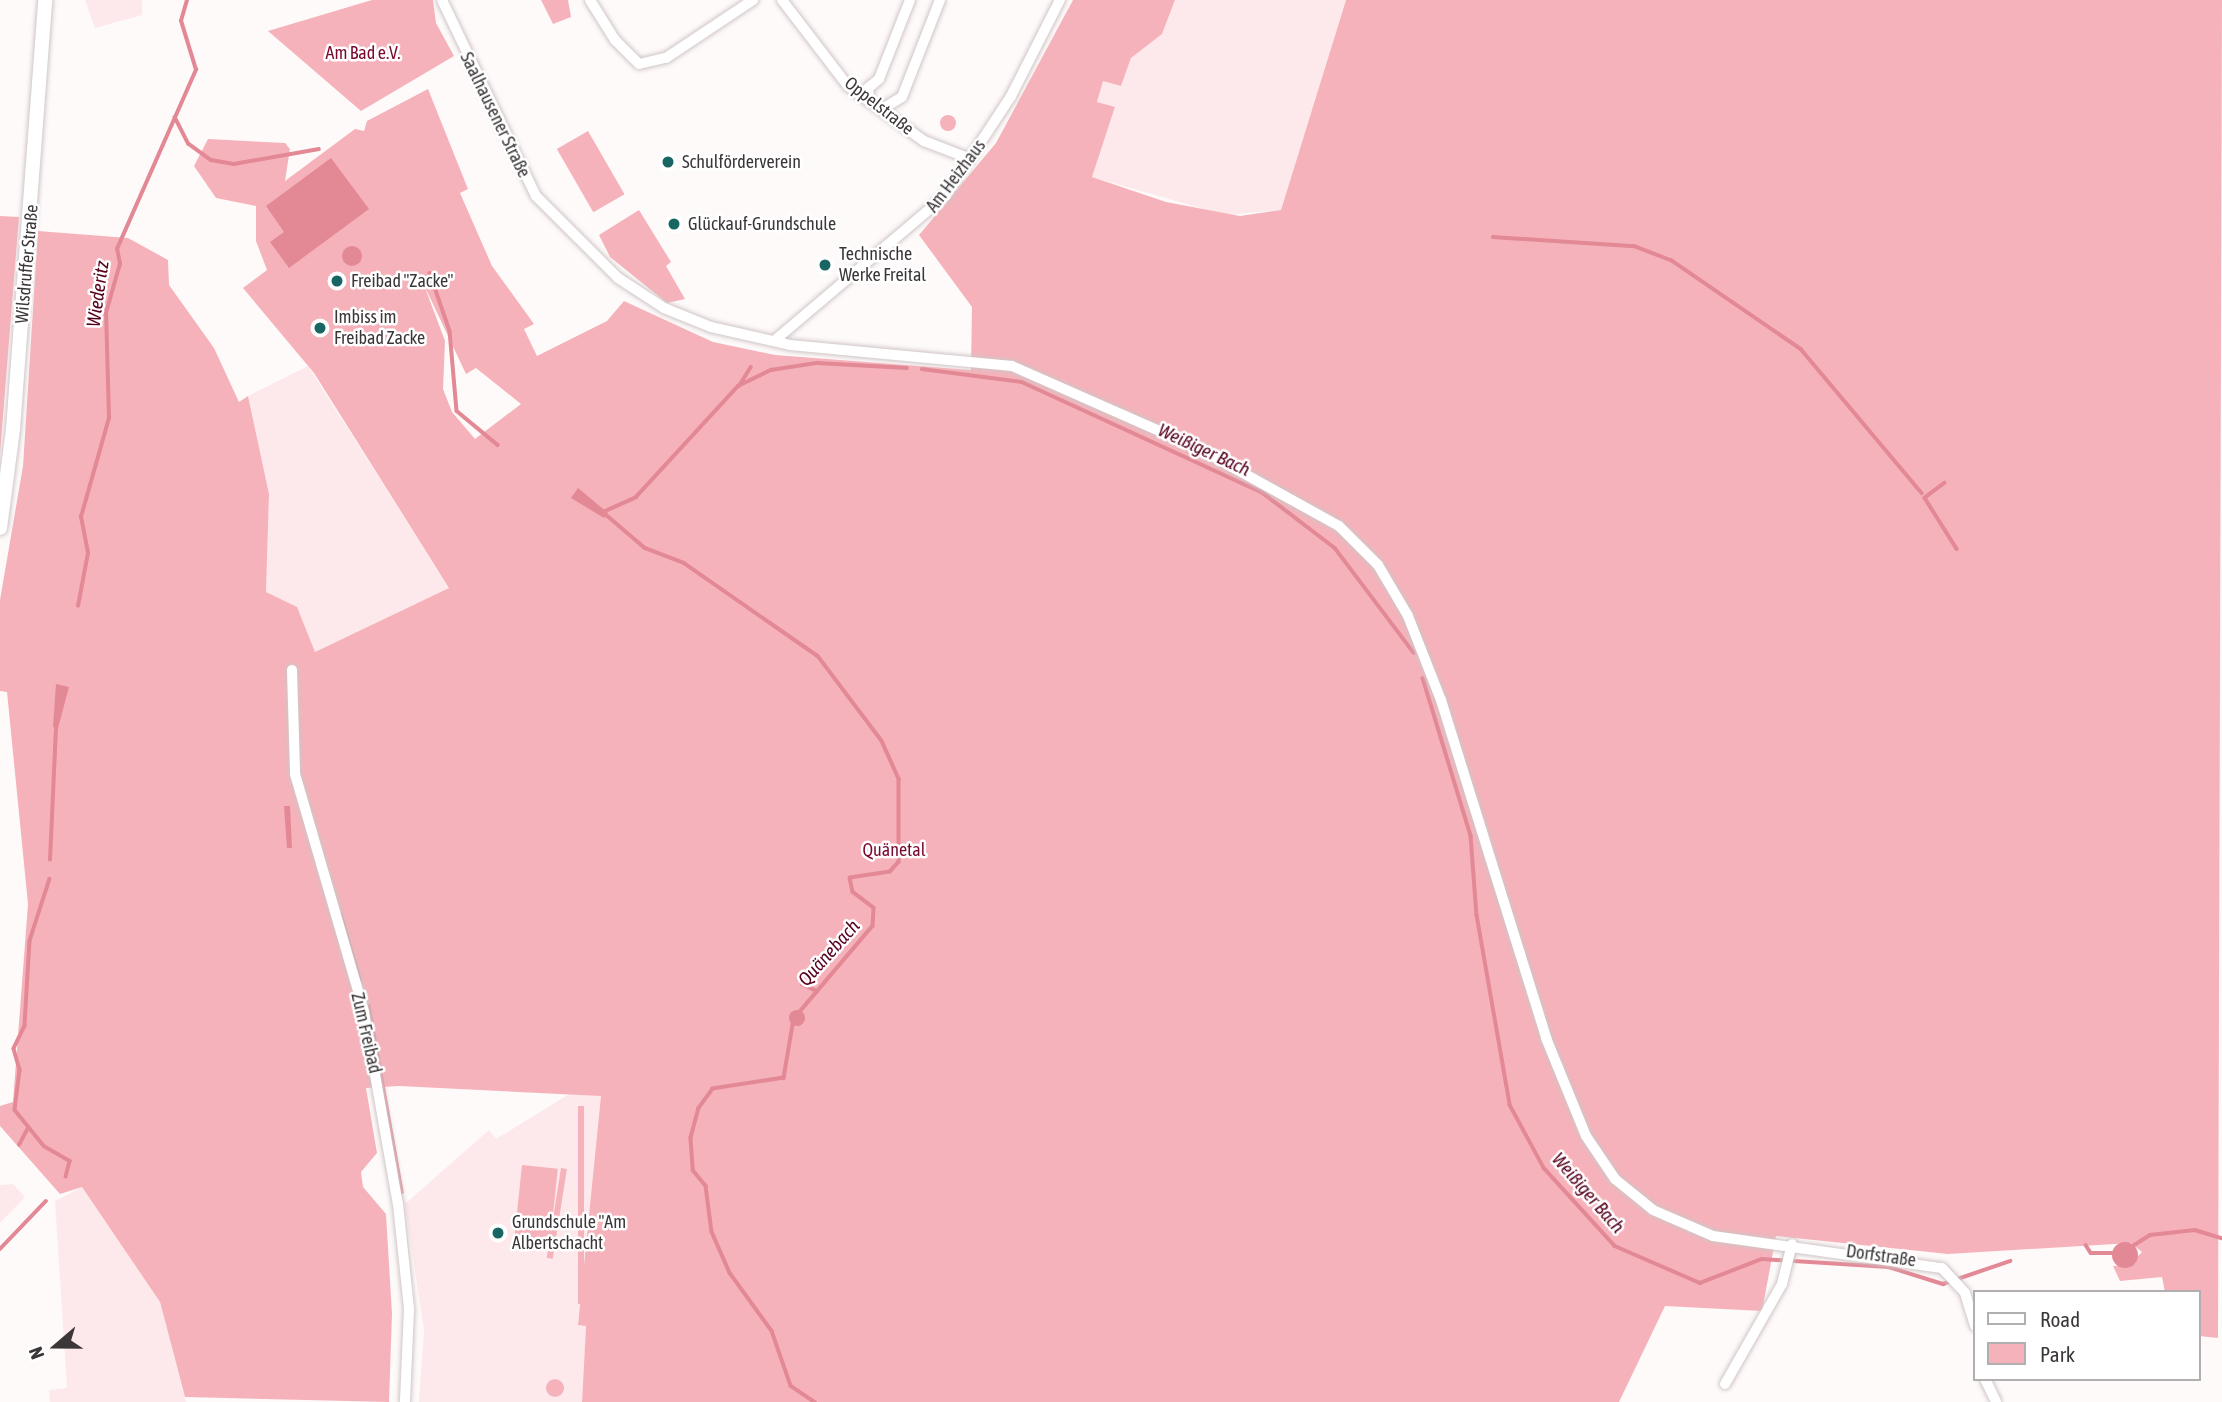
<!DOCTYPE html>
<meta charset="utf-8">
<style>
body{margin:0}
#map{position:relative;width:2222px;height:1402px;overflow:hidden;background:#fefafa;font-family:"Asap Condensed",sans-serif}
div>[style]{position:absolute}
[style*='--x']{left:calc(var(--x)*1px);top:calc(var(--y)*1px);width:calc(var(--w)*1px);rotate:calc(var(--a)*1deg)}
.built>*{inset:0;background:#fde9eb}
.green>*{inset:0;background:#f6b2ba;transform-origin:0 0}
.round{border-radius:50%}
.water>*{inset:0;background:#e38895}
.stream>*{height:3.5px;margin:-1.75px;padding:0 1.75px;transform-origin:1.75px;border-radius:1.75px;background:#e38895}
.roads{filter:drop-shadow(0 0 2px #d0c5c6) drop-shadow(0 0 2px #d0c5c6)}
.minor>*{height:10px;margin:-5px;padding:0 5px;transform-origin:5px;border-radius:5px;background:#fff}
.major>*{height:14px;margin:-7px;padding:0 7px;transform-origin:7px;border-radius:7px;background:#fff}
.dots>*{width:19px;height:19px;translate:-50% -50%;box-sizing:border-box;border:4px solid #fff;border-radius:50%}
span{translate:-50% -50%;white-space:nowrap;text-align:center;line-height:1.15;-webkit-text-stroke:5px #fff;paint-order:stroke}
.park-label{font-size:18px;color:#79092e}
.street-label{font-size:18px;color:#3b3738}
.poi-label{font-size:18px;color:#3b3738}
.left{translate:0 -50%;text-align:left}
.water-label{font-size:19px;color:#57031e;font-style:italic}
.legend{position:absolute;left:1973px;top:1290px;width:228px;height:91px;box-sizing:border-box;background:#fff;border:2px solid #b1afaf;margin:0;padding:9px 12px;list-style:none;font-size:21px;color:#3b3738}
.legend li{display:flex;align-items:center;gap:14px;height:35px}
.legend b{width:35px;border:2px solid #b1afaf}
.north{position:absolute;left:21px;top:1311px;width:70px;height:70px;-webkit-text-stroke:5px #fff;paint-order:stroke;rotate:250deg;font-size:19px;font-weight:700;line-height:28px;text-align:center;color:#3b3738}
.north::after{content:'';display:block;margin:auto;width:24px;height:32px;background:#3b3738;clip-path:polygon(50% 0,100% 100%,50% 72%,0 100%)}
</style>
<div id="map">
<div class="built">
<i style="clip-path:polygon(85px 0,142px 0,142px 15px,95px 28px)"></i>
<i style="clip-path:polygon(1175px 0,1346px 0,1281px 210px,1225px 215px,1092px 177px,1115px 108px,1097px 102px,1103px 80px,1121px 86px,1131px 58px,1162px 34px)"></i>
<i style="clip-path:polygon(308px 366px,449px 588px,315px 652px,291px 608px,266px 592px,269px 494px,248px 396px)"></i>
<i style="clip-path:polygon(571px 1093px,602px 1096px,578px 1325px,586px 1326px,582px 1402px,419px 1402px,424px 1331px,405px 1204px,489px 1130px,496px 1139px)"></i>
<i style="clip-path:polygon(13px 1184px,25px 1197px,0 1223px,0 1185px)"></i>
<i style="clip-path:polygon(82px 1187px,160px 1302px,186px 1402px,50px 1402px,49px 1390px,67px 1388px,55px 1201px)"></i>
</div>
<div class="green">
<i style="clip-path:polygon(372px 0,433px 0,436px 23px,454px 56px,361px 111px,268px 31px)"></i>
<i style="clip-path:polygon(541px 0,568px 0,571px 17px,553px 24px)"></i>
<i style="clip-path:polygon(evenodd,1073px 0,1175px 0,1162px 34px,1131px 58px,1121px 86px,1103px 81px,1097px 102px,1115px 107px,1092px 177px,1166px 202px,1240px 216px,1281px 210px,1346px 0,2222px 0,2218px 1338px,2199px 1336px,2199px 1292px,2165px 1292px,2162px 1277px,2120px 1281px,2113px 1266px,2129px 1265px,2142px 1252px,2131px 1243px,1948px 1254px,1776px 1236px,1762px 1311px,1665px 1306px,1619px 1402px,582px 1402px,586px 1326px,578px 1325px,601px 1096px,399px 1086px,366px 1088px,377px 1153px,361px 1172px,363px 1187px,386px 1214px,392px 1314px,389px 1402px,185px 1397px,160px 1302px,82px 1187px,60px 1194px,0 1126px,0 1106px,13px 1102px,28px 904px,7px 692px,0 691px,0 600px,23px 466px,38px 231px,128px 238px,168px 260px,169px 285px,214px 348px,239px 402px,248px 396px,269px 494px,266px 592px,297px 607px,315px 652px,449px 588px,314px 373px,243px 288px,267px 270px,256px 241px,256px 206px,216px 198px,194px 166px,208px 139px,285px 143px,290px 149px,285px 181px,355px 129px,364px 131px,367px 121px,428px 89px,468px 189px,460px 193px,492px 266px,534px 324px,524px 329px,537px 356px,607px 321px,624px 301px,713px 342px,775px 355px,971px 370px,972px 307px,919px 235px,996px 143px,1073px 0,424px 285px,466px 374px,476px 368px,521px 404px,475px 439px,452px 412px,443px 389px,445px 341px,424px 285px)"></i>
<i class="round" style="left:940px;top:115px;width:16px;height:16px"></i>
<i style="left:588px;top:131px;width:73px;height:36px;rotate:60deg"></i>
<i style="clip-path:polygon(639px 210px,671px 262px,666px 266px,685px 299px,667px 303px,610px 257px,599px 235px)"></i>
<i style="clip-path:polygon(0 216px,19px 217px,0 454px)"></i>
<i style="left:578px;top:1106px;width:6px;height:198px"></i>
<i style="left:522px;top:1165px;width:36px;height:72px;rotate:6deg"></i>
<i style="left:561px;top:1168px;width:6px;height:91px;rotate:9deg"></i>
<i class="round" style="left:546px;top:1379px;width:18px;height:18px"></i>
</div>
<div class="water">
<i style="clip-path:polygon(331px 158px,369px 209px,289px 268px,270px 242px,284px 232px,266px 206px)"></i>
<i class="round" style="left:342px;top:246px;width:20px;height:20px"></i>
<i style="clip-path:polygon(578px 488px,608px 513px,604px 518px,571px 498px)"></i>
<i style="clip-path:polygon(56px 684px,69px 687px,58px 728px,53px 727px)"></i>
<i style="clip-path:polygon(284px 806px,290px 806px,292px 848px,287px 848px)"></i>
<i class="round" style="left:789px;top:1010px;width:16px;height:16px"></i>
<i class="round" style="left:2112px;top:1242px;width:26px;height:26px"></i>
</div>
<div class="stream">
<i style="--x:175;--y:117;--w:30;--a:63"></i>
<i style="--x:189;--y:144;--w:27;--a:36"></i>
<i style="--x:211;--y:160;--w:23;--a:10"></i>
<i style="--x:234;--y:164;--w:86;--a:-10"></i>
<i style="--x:1493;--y:237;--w:141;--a:3.7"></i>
<i style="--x:1634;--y:246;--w:40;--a:21"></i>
<i style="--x:1671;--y:260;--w:158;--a:34.4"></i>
<i style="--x:1801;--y:349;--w:188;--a:50"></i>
<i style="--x:430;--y:273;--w:61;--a:71"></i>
<i style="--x:450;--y:331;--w:80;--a:85"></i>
<i style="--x:457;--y:411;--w:53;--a:39.7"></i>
<i style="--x:922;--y:369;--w:101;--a:7.4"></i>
<i style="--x:1022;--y:382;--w:265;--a:24.7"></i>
<i style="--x:1263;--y:493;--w:91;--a:37.4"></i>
<i style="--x:1335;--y:548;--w:131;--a:53"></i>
<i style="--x:739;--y:386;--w:22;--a:-58"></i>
<i style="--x:1945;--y:483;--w:25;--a:143"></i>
<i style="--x:1925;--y:498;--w:60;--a:57.9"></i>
<i style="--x:603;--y:512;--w:55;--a:40.6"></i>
<i style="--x:645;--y:548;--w:42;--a:21"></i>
<i style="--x:684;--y:563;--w:163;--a:34.8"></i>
<i style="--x:818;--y:656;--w:106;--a:53"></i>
<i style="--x:882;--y:741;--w:42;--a:65.9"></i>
<i style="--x:899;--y:779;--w:83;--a:90"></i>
<i style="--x:899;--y:862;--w:13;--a:132"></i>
<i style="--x:890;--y:872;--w:40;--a:171.5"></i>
<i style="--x:850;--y:878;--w:14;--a:78"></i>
<i style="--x:853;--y:892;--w:26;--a:37"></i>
<i style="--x:874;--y:908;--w:18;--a:93"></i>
<i style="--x:873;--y:926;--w:113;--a:130.3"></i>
<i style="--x:603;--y:512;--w:36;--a:-24"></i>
<i style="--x:636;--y:497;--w:151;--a:-47.4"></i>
<i style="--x:738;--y:386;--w:37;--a:-26"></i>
<i style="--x:771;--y:370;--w:47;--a:-8.7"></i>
<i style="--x:817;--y:363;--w:90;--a:3.2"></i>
<i style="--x:78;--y:606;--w:54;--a:-79.3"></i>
<i style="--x:88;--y:553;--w:37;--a:-101"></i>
<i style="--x:81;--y:517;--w:103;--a:-74.2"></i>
<i style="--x:109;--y:418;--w:105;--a:-91.6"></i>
<i style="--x:106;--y:313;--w:51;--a:-74.1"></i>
<i style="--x:120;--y:264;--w:15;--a:-101"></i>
<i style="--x:117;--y:249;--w:196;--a:-66.2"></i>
<i style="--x:196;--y:70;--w:51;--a:-107"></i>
<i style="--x:181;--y:21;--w:22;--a:-74"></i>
<i style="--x:1423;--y:678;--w:165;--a:73.1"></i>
<i style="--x:1471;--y:836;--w:79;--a:85.7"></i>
<i style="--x:1477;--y:915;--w:193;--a:80.1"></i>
<i style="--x:1510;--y:1105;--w:72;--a:61.6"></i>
<i style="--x:1544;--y:1168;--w:105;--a:47.7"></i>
<i style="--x:1615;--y:1246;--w:93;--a:23.5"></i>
<i style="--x:1700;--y:1283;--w:66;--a:-21.2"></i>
<i style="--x:1762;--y:1259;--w:127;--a:3.6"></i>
<i style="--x:1889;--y:1267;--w:57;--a:17.5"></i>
<i style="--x:1943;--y:1284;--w:71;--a:-18.9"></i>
<i style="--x:50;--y:860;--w:134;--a:-87.4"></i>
<i style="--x:50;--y:879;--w:65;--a:107.9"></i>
<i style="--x:30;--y:941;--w:85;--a:93.4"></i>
<i style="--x:25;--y:1026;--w:25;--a:116"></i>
<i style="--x:14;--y:1049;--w:22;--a:74"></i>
<i style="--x:20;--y:1070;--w:40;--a:97.1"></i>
<i style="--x:15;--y:1110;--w:46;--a:51.1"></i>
<i style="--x:44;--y:1146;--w:30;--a:30"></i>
<i style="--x:70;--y:1161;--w:16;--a:104"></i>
<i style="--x:341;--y:914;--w:68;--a:73.7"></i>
<i style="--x:802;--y:984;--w:17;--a:25"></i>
<i style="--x:369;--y:1006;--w:189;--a:79.9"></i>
<i style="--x:793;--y:1025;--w:54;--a:99.6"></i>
<i style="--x:784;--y:1078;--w:72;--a:171.2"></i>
<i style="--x:713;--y:1089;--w:24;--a:126"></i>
<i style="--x:699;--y:1108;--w:31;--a:105"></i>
<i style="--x:691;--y:1138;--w:32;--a:86"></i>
<i style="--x:693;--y:1170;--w:21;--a:51"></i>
<i style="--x:706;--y:1186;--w:46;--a:82.6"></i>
<i style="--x:712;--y:1232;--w:45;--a:66.3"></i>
<i style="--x:730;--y:1273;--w:72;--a:54.1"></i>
<i style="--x:772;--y:1331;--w:58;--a:70.9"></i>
<i style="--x:791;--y:1386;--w:29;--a:34"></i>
<i style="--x:19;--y:1145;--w:19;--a:-62"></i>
<i style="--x:2086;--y:1245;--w:9;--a:58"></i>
<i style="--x:2091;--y:1253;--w:23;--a:0"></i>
<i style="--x:2131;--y:1247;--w:22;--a:-32"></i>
<i style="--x:2150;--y:1235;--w:45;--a:-6.3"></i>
<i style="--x:2195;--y:1230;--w:28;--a:17"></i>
<i style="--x:0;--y:1249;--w:66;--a:-46.2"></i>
</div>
<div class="roads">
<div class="minor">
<i style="--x:442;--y:0;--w:217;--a:64.4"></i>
<i style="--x:536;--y:196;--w:116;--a:45"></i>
<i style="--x:618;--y:278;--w:55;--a:33.1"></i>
<i style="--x:664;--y:308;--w:51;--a:22"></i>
<i style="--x:711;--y:327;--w:81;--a:12.8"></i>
<i style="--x:790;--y:345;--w:223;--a:5.4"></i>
<i style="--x:1012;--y:366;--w:201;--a:23.8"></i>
<i style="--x:1196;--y:447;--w:163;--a:28.9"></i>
<i style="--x:1339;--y:526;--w:55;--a:45"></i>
<i style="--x:1378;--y:565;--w:59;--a:59.5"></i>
<i style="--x:1408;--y:616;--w:90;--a:68.6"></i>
<i style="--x:1441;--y:700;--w:354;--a:72.7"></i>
<i style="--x:1546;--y:1038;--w:106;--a:67.8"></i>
<i style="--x:1586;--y:1136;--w:52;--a:56"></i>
<i style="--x:1615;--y:1179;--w:49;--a:39.2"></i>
<i style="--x:1653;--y:1210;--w:65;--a:23.4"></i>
<i style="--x:1713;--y:1236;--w:231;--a:8"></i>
<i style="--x:1942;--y:1268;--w:34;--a:47"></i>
<i style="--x:1965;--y:1293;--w:34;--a:73"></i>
<i style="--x:590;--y:0;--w:47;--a:58"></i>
<i style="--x:615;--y:40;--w:34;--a:45"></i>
<i style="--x:639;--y:64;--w:28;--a:-13"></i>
<i style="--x:666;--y:58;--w:105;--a:-33.7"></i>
<i style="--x:782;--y:0;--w:108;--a:52.5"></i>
<i style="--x:848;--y:86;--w:94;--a:35.9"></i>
<i style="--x:924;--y:141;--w:47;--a:21.1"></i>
<i style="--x:869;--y:99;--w:11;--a:-95"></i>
<i style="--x:868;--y:88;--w:14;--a:-39"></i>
<i style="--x:879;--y:79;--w:85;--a:-68.6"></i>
<i style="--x:882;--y:109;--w:23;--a:-31"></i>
<i style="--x:902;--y:97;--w:104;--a:-68.6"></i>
<i style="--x:774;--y:341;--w:226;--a:-40.3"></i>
<i style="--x:946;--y:195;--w:118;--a:-56.7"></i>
<i style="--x:1011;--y:96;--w:108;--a:-63"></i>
<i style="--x:292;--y:670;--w:104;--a:88.3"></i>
<i style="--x:295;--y:774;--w:248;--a:73.8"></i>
<i style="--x:364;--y:1012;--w:195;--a:80"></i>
<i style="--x:398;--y:1204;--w:106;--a:84"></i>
<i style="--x:409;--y:1309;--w:93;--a:92.5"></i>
<i style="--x:1985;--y:1379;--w:25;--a:64"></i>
<i style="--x:1725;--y:1384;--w:115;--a:-60.3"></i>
<i style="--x:1782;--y:1284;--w:41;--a:-76"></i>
</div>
<div class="major">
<i style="--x:0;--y:528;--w:100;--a:-82.5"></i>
<i style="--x:13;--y:429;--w:430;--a:-85.7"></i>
</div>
</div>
<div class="dots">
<i style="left:668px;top:162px;background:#186663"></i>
<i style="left:674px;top:224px;background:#186663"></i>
<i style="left:825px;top:265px;background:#186663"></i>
<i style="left:337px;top:281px;background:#186663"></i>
<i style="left:320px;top:328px;background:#186663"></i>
<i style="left:498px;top:1233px;background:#186663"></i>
</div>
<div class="park-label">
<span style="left:363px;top:53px">Am Bad e.V.</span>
<span style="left:894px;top:850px">Quänetal</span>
</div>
<div class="street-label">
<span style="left:879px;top:106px;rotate:38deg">Oppelstraße</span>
<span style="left:495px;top:115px;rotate:64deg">Saalhausener Straße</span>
<span style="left:956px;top:176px;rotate:-53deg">Am Heizhaus</span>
<span style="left:27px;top:264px;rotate:-85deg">Wilsdruffer Straße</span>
<span style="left:366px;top:1033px;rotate:77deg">Zum Freibad</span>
<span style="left:1881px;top:1256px;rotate:8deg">Dorfstraße</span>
</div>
<div class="poi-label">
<span class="left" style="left:682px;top:162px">Schulförderverein</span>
<span class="left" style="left:688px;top:224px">Glückauf-Grundschule</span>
<span class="left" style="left:839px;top:265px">Technische<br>Werke Freital</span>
<span class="left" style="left:351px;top:281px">Freibad "Zacke"</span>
<span class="left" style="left:334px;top:328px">Imbiss im<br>Freibad Zacke</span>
<span class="left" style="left:512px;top:1233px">Grundschule "Am<br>Albertschacht</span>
</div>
<div class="water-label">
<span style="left:98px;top:294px;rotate:-82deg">Wiederitz</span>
<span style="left:1204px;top:450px;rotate:25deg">Weißiger Bach</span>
<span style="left:829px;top:953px;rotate:-48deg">Quänebach</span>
<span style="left:1588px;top:1193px;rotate:49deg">Weißiger Bach</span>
</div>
<ul class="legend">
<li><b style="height:9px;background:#fff"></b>Road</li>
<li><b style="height:19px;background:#f6b2ba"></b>Park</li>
</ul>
<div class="north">N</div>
</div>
